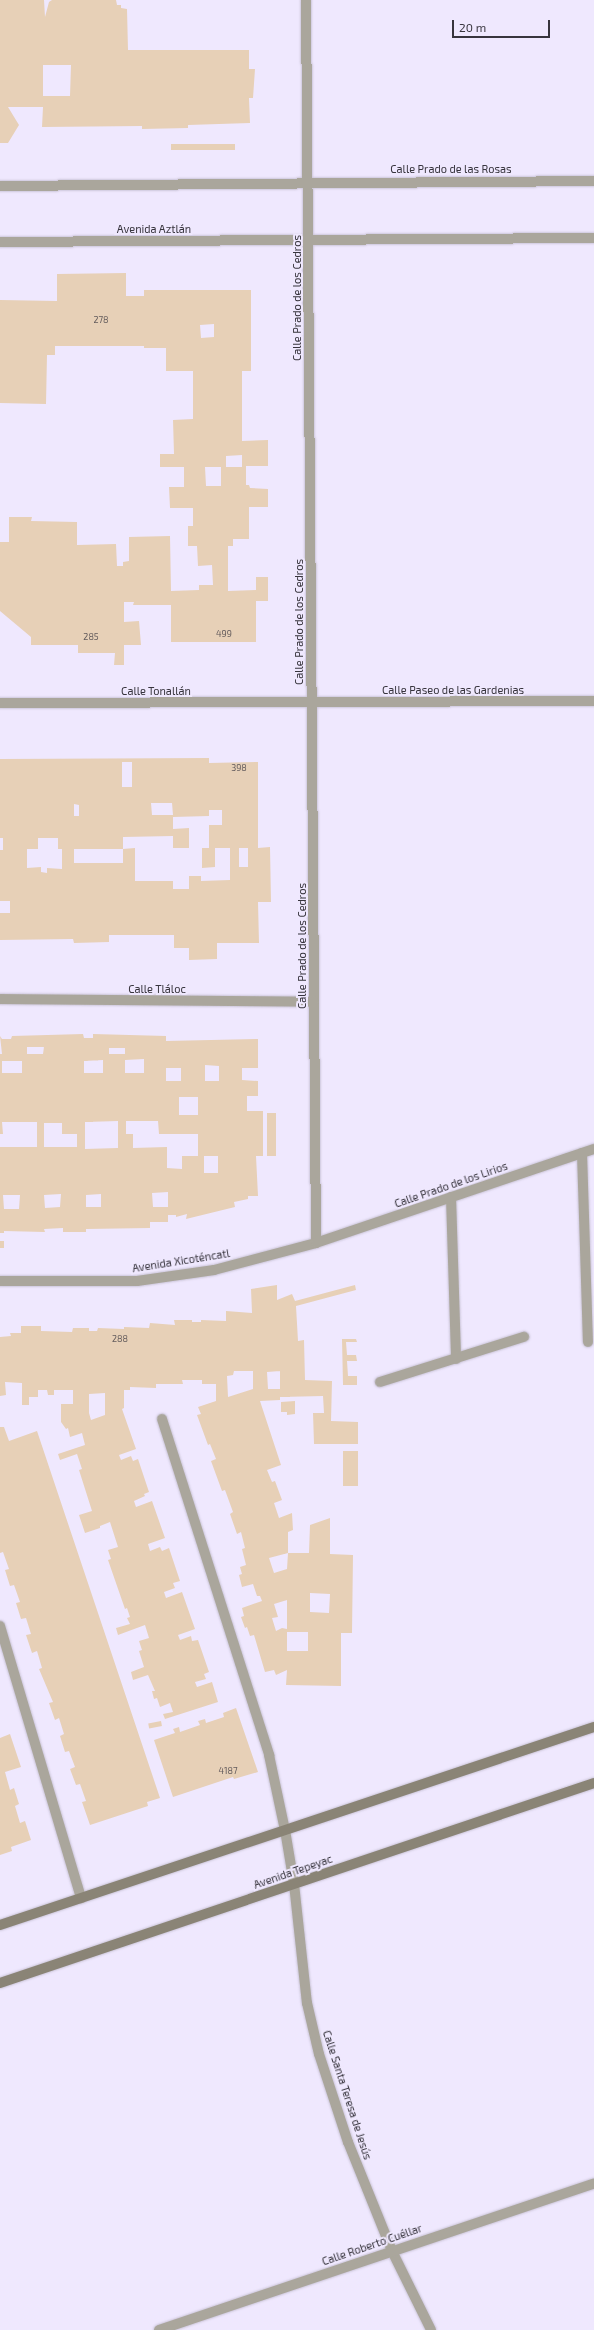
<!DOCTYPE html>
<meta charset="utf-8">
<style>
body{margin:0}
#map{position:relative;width:594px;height:2330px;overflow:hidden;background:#efe8fe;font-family:"Exo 2",sans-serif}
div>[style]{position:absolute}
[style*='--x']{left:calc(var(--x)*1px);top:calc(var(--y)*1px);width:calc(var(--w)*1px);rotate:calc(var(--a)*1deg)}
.building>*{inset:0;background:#e7d0b7;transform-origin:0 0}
.roads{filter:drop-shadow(0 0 1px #cac4d7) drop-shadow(0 0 1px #cac4d7)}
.street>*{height:10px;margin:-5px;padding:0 5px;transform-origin:5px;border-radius:5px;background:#aaa69c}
.secondary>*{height:10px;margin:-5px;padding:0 5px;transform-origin:5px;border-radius:5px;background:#8a8476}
span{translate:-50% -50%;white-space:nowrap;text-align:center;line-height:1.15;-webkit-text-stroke:4px #efe8fe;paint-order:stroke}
.number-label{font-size:9px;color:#635b5c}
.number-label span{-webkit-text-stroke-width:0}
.street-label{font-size:11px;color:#37343d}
.scale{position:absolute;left:452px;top:20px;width:98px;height:18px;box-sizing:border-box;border:2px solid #37343d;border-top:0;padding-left:5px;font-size:12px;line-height:14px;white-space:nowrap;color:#37343d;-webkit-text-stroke:3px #efe8fe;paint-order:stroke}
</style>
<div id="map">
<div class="building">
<i style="clip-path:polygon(evenodd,0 0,44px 0,45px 17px,49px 2px,52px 0,116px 0,117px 5px,121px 5px,121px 8px,127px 9px,128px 50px,249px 50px,249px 69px,255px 69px,253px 98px,249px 98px,250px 123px,188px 125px,188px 128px,142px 129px,142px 126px,42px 127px,43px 107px,8px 107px,19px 125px,8px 143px,0 143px,0 0,43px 65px,71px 65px,70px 96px,43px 96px,43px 65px)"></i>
<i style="left:171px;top:144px;width:64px;height:6px"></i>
<i style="clip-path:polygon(evenodd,126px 273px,126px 296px,144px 296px,144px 290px,251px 290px,251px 371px,242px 371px,242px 441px,268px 440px,268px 466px,246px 466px,246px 485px,249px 485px,250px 488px,268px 489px,268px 507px,249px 507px,249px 539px,233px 539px,233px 546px,228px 546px,228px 591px,256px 590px,256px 577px,268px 577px,268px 601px,256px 601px,256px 642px,171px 642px,171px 605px,133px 605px,134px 602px,124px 602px,124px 622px,139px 621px,141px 645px,124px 645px,124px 665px,114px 665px,115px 653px,78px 653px,78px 645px,31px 645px,31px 637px,0 611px,0 542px,9px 542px,9px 517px,32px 517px,31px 521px,77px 522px,77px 545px,116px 544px,117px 566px,123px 566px,123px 562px,129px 561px,129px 537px,170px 536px,171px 591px,199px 590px,199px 585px,213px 585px,212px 565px,198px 566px,197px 546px,188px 546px,188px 526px,193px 526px,193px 508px,170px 508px,169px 487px,184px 487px,184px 467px,160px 467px,160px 454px,174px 454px,173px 420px,193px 419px,193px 371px,166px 371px,166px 348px,144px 348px,144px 346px,55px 346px,55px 355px,47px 355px,46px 404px,0 403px,0 300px,57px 301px,57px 274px,126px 273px,214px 324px,214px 337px,201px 338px,200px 325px,214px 324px,126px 273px,242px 455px,242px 467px,226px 467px,226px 456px,242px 455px,126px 273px,205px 467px,221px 467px,221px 486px,206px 486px,205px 467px)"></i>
<i style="clip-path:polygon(evenodd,209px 758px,209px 763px,258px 762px,258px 848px,270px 847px,271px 902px,258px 902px,259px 943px,217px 943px,217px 959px,189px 960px,189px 948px,174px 948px,174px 935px,109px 935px,109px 942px,74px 943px,73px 939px,0 940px,0 913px,10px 913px,10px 901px,0 901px,0 850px,3px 850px,3px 838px,0 838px,0 759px,209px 758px,122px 762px,132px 762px,132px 787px,122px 787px,122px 762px,209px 758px,151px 803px,172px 803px,173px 815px,152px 815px,151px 803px,209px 758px,74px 804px,79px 805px,79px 816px,74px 816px,74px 804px,209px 758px,209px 810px,222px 810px,222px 825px,209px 825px,209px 848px,202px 848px,202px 868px,215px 867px,215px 848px,230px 848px,230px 880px,201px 881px,201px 876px,189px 876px,189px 889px,173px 889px,173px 881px,135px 881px,135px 848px,123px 849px,123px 837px,173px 836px,173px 848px,189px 848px,189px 828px,173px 829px,173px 817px,209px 816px,209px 810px,209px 758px,38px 838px,58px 838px,58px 849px,62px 849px,62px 869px,47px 868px,47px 873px,41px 872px,41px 867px,27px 868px,27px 849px,38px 849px,38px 838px,209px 758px,239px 848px,248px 848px,248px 867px,239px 867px,239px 848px,209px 758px,74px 849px,123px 849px,123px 863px,74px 863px,74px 849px)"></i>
<i style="clip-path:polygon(evenodd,83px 1034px,84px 1038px,93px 1038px,93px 1034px,166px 1036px,166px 1041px,258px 1039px,258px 1068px,242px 1068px,242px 1080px,258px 1081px,258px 1096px,247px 1096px,247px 1111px,263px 1111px,263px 1156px,256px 1156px,258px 1196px,248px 1196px,248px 1199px,234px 1202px,235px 1207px,186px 1219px,187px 1214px,176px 1217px,176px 1215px,168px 1215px,168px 1222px,150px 1222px,150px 1228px,86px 1229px,86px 1232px,63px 1232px,63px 1228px,44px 1229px,45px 1232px,4px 1231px,4px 1233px,0 1233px,0 1147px,37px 1147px,37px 1122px,2px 1122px,3px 1134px,0 1134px,0 1054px,2px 1054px,0 1036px,2px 1039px,11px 1039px,12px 1036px,83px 1034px,27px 1047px,44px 1047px,43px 1054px,27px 1054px,27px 1047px,83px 1034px,109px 1048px,125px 1048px,125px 1054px,109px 1054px,109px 1048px,83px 1034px,144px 1059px,144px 1073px,125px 1073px,125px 1060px,144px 1059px,83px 1034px,103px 1060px,103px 1073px,84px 1073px,84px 1061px,103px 1060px,83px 1034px,2px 1061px,22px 1061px,22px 1073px,2px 1073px,2px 1061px,83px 1034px,205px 1065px,219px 1066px,219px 1081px,205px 1081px,205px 1065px,83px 1034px,166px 1068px,181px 1068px,181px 1081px,166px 1081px,166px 1068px,83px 1034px,179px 1097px,198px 1097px,198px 1115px,179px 1115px,179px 1097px,83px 1034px,118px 1121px,118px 1148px,85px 1149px,85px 1122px,118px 1121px,83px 1034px,126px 1121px,158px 1121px,159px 1134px,198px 1134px,198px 1156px,182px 1156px,182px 1169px,167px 1168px,167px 1147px,133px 1148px,133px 1134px,126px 1134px,126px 1121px,83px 1034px,44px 1123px,62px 1123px,62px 1134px,77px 1134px,77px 1147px,44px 1147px,44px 1123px,83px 1034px,204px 1156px,218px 1156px,218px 1173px,204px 1173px,204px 1156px,83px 1034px,168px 1192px,168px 1207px,153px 1207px,152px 1193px,168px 1192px,83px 1034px,61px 1194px,60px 1207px,45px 1208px,44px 1195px,61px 1194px,83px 1034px,101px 1194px,101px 1207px,86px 1207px,86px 1195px,101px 1194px,83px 1034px,3px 1195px,20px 1195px,19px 1209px,4px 1209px,3px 1195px)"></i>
<i style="left:267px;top:1113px;width:9px;height:43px"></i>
<i style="left:0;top:1241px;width:4px;height:7px"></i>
<i style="clip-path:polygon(evenodd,277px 1285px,277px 1300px,292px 1294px,295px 1301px,355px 1285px,356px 1290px,296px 1306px,298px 1341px,304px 1340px,305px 1380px,332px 1381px,331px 1421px,358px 1422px,358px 1444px,314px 1444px,313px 1413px,324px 1413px,323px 1396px,280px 1397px,280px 1400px,260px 1401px,281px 1465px,267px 1470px,272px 1482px,275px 1481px,282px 1500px,274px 1503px,279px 1518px,292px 1513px,293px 1530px,288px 1532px,288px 1553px,269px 1558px,274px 1573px,287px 1569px,288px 1553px,309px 1553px,310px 1525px,330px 1518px,330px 1554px,353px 1555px,352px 1633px,341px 1633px,341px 1686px,286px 1685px,287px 1670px,276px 1675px,274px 1670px,265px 1672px,254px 1635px,250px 1636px,247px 1627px,245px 1628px,241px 1617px,244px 1616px,242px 1608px,262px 1601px,260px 1596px,257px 1596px,253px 1584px,242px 1587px,239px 1575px,242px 1574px,240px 1567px,246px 1565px,242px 1549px,245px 1548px,241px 1532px,237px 1534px,230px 1514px,233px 1512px,225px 1490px,222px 1491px,211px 1461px,216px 1459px,210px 1444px,208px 1445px,197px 1415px,201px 1414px,198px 1407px,216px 1401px,216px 1384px,202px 1384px,202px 1380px,182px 1380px,183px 1384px,156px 1384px,156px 1388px,130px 1387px,130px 1390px,124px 1390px,124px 1408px,122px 1409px,136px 1449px,119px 1455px,121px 1460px,131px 1456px,133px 1461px,138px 1459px,149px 1492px,144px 1494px,145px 1496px,134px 1501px,136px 1507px,152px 1501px,165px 1538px,148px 1544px,150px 1551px,160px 1547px,162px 1551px,169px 1548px,180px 1581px,173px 1583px,175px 1588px,164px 1592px,166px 1598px,182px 1592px,195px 1629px,178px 1635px,180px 1640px,191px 1636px,192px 1641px,198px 1640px,209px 1672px,204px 1674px,206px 1679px,195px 1682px,197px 1687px,212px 1682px,218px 1702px,165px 1719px,163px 1714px,173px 1712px,170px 1703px,160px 1707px,157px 1698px,154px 1699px,152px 1691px,155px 1691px,148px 1675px,133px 1680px,131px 1672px,144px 1667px,139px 1651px,142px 1650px,139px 1641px,149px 1638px,145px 1625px,118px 1635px,116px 1628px,130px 1624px,127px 1618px,130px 1617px,127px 1608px,125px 1609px,108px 1560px,111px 1559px,108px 1550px,118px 1547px,110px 1522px,100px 1526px,100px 1528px,85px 1533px,79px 1515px,92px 1511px,79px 1470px,82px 1469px,77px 1454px,60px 1460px,58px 1454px,85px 1445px,82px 1433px,70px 1437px,68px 1428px,66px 1429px,61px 1422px,61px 1404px,73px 1404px,73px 1390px,54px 1390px,54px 1395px,48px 1395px,47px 1390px,38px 1390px,38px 1397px,29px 1397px,29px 1405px,22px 1405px,22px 1383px,5px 1382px,6px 1395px,0 1396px,0 1337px,11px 1336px,10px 1333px,21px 1333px,21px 1326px,41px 1326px,41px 1331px,72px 1332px,73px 1328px,89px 1328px,89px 1331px,97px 1331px,98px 1328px,124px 1329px,124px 1327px,149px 1328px,150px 1323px,175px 1325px,174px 1320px,192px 1320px,192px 1322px,201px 1322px,201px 1320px,226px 1321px,226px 1311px,252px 1313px,251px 1289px,277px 1285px,234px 1371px,253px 1371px,253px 1389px,228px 1397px,227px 1376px,233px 1375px,234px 1371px,277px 1285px,280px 1371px,280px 1389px,268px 1389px,267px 1372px,280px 1371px,277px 1285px,105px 1393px,105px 1415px,91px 1420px,89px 1413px,89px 1394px,105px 1393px,277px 1285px,310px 1593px,330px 1594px,329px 1613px,310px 1612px,310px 1593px,277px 1285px,287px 1600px,287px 1629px,282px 1628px,276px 1631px,272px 1618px,278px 1617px,274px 1604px,287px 1600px,277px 1285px,287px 1632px,308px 1632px,308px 1651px,287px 1651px,287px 1632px)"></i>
<i style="clip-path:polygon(342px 1339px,356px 1339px,357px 1342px,346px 1342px,347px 1355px,356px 1355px,357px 1361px,347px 1361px,348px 1376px,357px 1376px,357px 1385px,343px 1385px)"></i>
<i style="clip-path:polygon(295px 1401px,295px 1414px,287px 1415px,287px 1412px,281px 1412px,281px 1402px)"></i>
<i style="clip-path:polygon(0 1427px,4px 1427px,9px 1441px,37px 1431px,160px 1798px,147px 1802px,148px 1806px,90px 1825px,82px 1802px,86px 1801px,80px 1784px,76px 1785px,70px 1769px,75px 1767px,69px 1751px,65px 1752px,60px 1736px,64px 1734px,59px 1718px,55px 1720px,49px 1703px,53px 1702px,39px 1669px,42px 1668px,37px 1651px,32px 1653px,26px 1635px,31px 1634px,26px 1618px,21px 1619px,16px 1603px,20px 1602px,14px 1585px,10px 1586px,5px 1570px,9px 1569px,3px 1552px,0 1553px)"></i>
<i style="left:343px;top:1451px;width:15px;height:35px"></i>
<i style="clip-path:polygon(236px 1708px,258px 1772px,234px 1779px,233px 1777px,173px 1797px,154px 1740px,175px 1733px,173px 1729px,179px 1727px,180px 1732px,200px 1725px,198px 1721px,205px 1719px,206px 1723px,224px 1717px,223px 1713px)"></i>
<i style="left:161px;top:1721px;width:5px;height:13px;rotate:79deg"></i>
<i style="clip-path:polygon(10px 1734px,21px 1767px,5px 1772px,10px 1790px,14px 1788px,19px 1804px,15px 1806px,20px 1823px,25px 1821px,31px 1840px,11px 1847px,12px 1851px,0 1855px,0 1738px)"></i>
</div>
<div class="roads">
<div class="street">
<i style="--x:306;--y:0;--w:1243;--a:89.54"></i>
<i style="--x:0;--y:186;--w:594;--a:-0.48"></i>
<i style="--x:0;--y:242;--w:594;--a:-0.39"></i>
<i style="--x:0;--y:703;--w:594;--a:-0.19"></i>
<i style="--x:0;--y:999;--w:314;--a:0.5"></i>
<i style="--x:582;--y:1153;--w:189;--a:88.2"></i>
<i style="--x:451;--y:1197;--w:162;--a:88.2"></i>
<i style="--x:0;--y:1281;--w:137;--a:0"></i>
<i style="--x:137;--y:1281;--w:78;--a:-8.1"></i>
<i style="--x:214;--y:1270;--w:106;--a:-14.8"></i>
<i style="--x:316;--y:1243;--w:293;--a:-18.7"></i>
<i style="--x:380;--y:1382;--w:151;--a:-17.4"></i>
<i style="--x:162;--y:1419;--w:353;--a:72.3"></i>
<i style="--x:269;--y:1755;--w:77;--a:78"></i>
<i style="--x:285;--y:1830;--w:55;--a:80.5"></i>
<i style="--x:294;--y:1884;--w:120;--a:83.8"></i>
<i style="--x:307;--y:2003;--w:52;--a:76.8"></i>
<i style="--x:319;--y:2054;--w:93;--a:71.8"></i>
<i style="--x:348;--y:2142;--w:118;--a:68"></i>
<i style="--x:392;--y:2251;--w:88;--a:63.7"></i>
<i style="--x:0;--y:1626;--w:284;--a:73.4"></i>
<i style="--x:159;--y:2330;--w:459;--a:-18.6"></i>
</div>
<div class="secondary">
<i style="--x:0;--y:1925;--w:626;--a:-18.43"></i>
<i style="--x:0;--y:1983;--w:627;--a:-18.61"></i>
</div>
</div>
<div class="number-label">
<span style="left:101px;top:320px">278</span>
<span style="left:224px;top:634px">499</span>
<span style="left:91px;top:637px">285</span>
<span style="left:239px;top:768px">398</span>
<span style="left:120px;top:1339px">288</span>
<span style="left:228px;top:1771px">4187</span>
</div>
<div class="street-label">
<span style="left:451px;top:169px">Calle Prado de las Rosas</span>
<span style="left:154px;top:229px">Avenida Aztlán</span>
<span style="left:297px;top:298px;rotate:-90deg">Calle Prado de los Cedros</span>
<span style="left:299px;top:622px;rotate:-90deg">Calle Prado de los Cedros</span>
<span style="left:453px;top:690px">Calle Paseo de las Gardenias</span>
<span style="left:156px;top:691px">Calle Tonallán</span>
<span style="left:302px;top:946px;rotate:-90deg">Calle Prado de los Cedros</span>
<span style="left:157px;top:989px">Calle Tláloc</span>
<span style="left:451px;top:1185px;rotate:-19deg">Calle Prado de los Lirios</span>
<span style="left:181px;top:1261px;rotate:-9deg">Avenida Xicoténcatl</span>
<span style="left:293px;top:1872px;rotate:-19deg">Avenida Tepeyac</span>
<span style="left:347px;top:2095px;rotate:72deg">Calle Santa Teresa de Jesús</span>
<span style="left:372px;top:2245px;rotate:-19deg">Calle Roberto Cuéllar</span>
</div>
<div class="scale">20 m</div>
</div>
